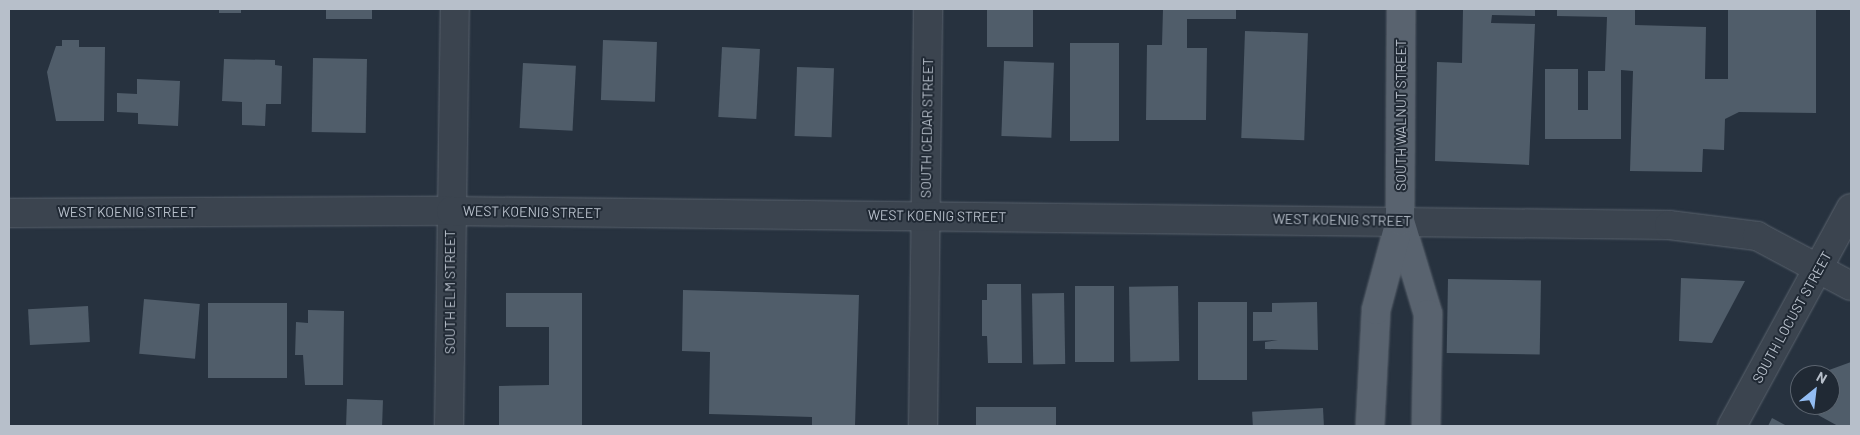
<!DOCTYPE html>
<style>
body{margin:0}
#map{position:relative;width:1860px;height:435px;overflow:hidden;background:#27323f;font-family:Barlow,sans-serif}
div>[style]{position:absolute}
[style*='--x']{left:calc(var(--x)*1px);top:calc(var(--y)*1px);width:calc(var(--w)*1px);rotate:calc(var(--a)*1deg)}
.building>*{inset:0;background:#505d6a;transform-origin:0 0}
.roads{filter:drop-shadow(0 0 1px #59626d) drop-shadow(0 0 1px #59626d)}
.minor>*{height:28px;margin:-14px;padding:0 14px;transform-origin:14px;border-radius:14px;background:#3b444f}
.tertiary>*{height:28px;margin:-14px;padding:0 14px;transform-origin:14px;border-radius:14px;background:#3b444f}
.primary>*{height:28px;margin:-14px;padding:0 14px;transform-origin:14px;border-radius:14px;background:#59636f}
span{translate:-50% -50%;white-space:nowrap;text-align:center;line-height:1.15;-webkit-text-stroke:4px #202934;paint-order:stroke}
.street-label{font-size:14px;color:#b7bfca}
.frame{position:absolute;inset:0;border:10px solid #b7bfca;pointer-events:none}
.north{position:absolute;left:1790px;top:365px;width:50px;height:50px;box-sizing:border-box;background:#202934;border:1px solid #5c6570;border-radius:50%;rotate:29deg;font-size:14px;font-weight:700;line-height:20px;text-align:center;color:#b7bfca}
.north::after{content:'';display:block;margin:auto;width:18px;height:22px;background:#93bdf3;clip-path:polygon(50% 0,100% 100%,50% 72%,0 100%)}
</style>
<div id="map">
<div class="building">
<i style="left:219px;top:9px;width:22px;height:4px"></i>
<i style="left:326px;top:9px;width:46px;height:10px"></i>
<i style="left:987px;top:9px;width:46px;height:38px"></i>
<i style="clip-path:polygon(1163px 9px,1236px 9px,1236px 19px,1187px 19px,1187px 48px,1207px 48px,1206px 120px,1146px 120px,1147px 45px,1162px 45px)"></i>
<i style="clip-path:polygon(1463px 9px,1535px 9px,1535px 16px,1492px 15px,1491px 23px,1535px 24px,1529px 165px,1435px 161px,1437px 62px,1462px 63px)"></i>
<i style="clip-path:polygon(1557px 9px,1635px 9px,1635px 25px,1706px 27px,1705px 79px,1728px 79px,1728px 9px,1816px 9px,1816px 113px,1739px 112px,1725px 119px,1724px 150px,1703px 149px,1702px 172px,1630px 171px,1633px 71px,1621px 70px,1621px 139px,1545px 139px,1545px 69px,1578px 69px,1578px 110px,1588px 110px,1588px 71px,1605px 71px,1607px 17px,1557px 16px)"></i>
<i style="left:1245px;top:31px;width:63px;height:107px;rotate:2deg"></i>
<i style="clip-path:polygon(62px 40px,79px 40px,79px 47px,105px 47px,104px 121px,56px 121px,47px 72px,56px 46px,62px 46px)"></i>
<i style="left:603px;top:40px;width:54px;height:60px;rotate:2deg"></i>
<i style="left:1070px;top:43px;width:49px;height:98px"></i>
<i style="left:722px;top:47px;width:38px;height:70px;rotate:3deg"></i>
<i style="left:313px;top:58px;width:54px;height:74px;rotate:1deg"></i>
<i style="clip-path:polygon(224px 59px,275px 60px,275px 65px,282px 66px,281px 104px,266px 104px,265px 126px,242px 125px,242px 102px,222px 101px)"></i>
<i style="left:1004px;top:61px;width:50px;height:75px;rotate:2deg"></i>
<i style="left:523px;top:63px;width:53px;height:65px;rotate:3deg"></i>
<i style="left:797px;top:67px;width:37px;height:69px;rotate:2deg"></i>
<i style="clip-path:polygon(137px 79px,180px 81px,178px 126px,138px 124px,138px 113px,117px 112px,117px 93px,137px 94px)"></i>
<i style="clip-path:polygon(1681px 278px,1745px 281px,1712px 343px,1679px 341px)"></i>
<i style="left:1448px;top:279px;width:93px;height:74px;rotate:1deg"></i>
<i style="clip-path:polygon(987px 284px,1021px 284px,1022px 363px,988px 363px,987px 336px,982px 336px,982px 300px,987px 300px)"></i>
<i style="left:1075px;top:286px;width:39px;height:76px"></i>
<i style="left:1178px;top:286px;width:75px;height:49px;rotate:89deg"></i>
<i style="clip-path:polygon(683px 290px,859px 295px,855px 426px,812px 426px,812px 417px,709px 414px,710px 352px,682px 351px)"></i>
<i style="clip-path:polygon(506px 293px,582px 293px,582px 426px,499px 426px,499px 386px,549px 385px,549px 327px,506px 327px)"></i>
<i style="left:1064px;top:293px;width:71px;height:32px;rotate:89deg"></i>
<i style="left:144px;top:299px;width:56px;height:55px;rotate:5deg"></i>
<i style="left:1198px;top:302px;width:49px;height:78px"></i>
<i style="clip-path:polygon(1317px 302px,1318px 350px,1265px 349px,1265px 342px,1278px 340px,1253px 341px,1253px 312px,1272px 312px,1272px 303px)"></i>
<i style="left:208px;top:303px;width:79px;height:75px"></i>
<i style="left:88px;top:306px;width:36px;height:60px;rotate:87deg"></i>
<i style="clip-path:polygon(308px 310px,344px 311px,343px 385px,305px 385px,303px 355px,295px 355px,296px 322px,308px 323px)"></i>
<i style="clip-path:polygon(1851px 362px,1851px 426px,1838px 426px,1807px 409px,1809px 405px,1830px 405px,1830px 375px,1826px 375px,1829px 370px)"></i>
<i style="left:347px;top:399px;width:36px;height:27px;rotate:2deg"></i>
<i style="left:1056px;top:407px;width:19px;height:80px;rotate:90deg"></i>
<i style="left:1323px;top:408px;width:18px;height:71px;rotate:87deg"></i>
<i style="clip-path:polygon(1772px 418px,1787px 426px,1768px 426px)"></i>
</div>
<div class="roads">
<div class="minor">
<i style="--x:449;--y:426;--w:417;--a:-89.2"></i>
<i style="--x:923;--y:426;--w:417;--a:-89.3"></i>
<i style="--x:1732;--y:426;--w:248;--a:-61.4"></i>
</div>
<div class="tertiary">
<i style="--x:9;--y:213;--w:442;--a:-0.3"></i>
<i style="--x:451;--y:211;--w:1218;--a:0.66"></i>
<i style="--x:1669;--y:225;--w:89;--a:7.1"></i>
<i style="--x:1757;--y:236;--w:106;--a:28"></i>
</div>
<div class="primary">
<i style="--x:1400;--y:221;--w:97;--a:73.2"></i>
<i style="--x:1428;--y:314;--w:112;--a:91"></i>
<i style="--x:1370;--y:426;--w:116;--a:-87"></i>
<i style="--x:1376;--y:310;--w:92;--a:-74.9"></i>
<i style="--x:1400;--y:221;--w:212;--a:-89.7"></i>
</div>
</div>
<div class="street-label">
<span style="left:1401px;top:115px;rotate:-90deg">SOUTH WALNUT STREET</span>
<span style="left:927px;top:128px;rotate:-89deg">SOUTH CEDAR STREET</span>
<span style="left:127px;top:212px">WEST KOENIG STREET</span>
<span style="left:532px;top:212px;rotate:1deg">WEST KOENIG STREET</span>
<span style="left:937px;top:216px;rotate:1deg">WEST KOENIG STREET</span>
<span style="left:1342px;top:220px;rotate:1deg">WEST KOENIG STREET</span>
<span style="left:450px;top:292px;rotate:-90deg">SOUTH ELM STREET</span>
<span style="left:1792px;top:317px;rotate:-61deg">SOUTH LOCUST STREET</span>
</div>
<div class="frame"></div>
<div class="north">N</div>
</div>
